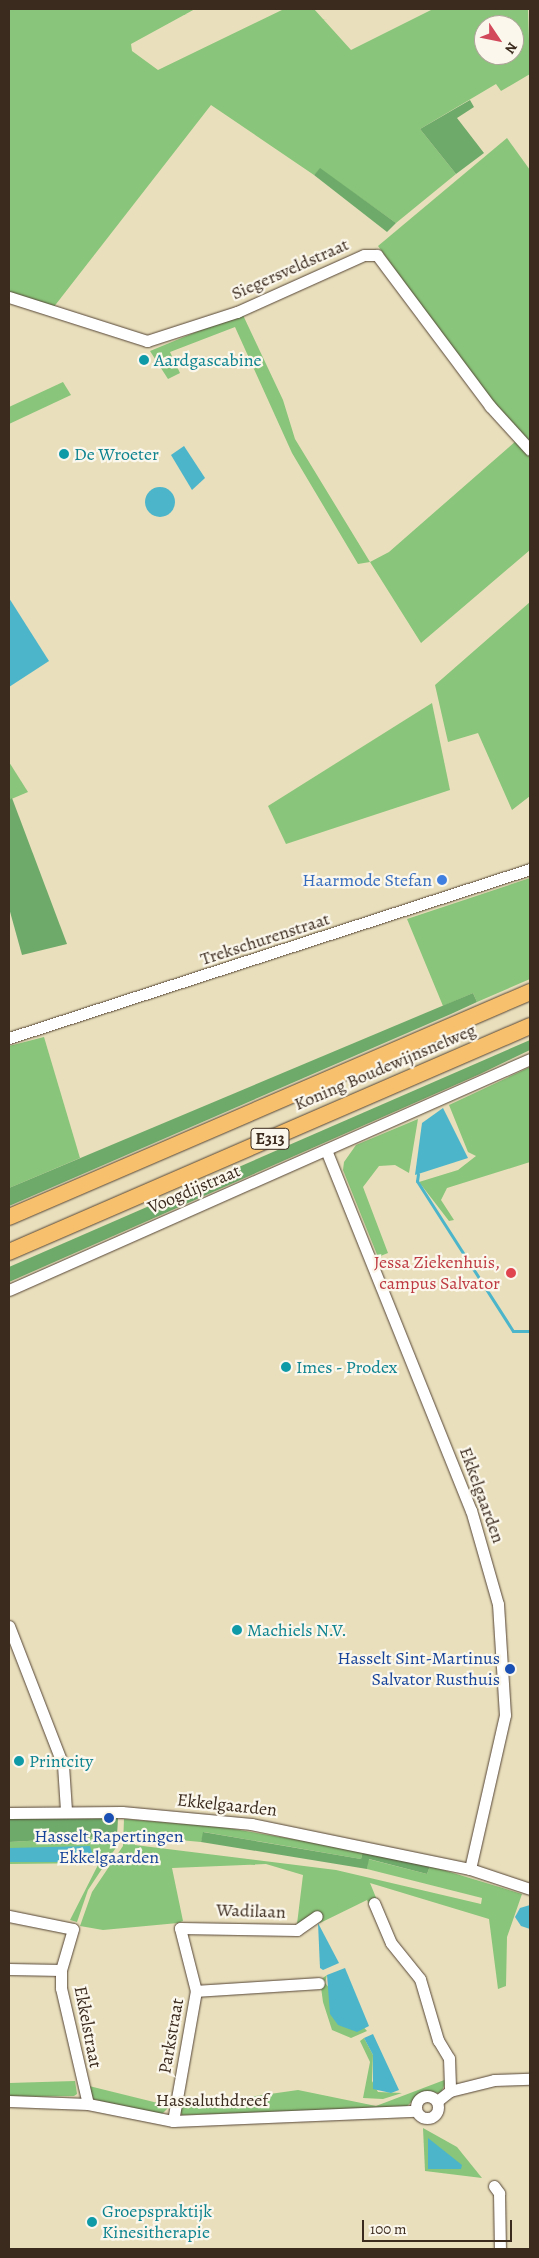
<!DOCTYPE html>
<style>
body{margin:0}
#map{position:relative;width:539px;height:2258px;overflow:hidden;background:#e9dfbc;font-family:Alegreya,serif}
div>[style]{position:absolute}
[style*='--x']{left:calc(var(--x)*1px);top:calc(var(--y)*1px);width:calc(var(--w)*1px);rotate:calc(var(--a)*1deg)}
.green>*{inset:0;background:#89c57a}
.forest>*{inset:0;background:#6eaa6a}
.water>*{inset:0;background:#4cb5ca}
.round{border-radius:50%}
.stream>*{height:3px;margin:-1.5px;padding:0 1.5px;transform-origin:1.5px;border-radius:1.5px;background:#4cb5ca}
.roads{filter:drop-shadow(0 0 1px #554536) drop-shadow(0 0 1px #554536)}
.minor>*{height:11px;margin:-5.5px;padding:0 5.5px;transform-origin:5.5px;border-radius:5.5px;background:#fff}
.minor>.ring{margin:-5.5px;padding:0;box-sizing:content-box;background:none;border:11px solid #fff;border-radius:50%}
.highway>*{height:16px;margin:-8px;padding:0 8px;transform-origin:8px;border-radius:8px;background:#f7c06c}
.dots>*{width:14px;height:14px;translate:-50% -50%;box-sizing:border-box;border:2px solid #fbf7ec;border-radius:50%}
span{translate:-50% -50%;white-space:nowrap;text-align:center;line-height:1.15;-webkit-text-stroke:4.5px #fbf7ec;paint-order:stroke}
.shield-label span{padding:1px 4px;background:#fbf7ec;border:1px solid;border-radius:4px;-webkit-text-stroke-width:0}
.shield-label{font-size:16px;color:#3b2a1e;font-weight:700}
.street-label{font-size:18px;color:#3b2a1e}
.culture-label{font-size:18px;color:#0d838f}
.left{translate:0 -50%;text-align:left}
.shop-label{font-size:18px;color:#366cbe}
.right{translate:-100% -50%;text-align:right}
.health-label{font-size:18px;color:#be3a42}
.transit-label{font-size:18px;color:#164399}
.frame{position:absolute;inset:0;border:10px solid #3b2a1e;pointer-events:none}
.north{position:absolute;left:474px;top:15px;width:50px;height:50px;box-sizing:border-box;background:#fbf7ec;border:1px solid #aea59a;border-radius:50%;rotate:124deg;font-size:14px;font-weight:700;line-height:20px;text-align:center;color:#3b2a1e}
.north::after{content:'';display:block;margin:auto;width:18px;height:22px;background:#d1495b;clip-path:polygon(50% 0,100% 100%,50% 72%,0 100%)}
.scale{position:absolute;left:362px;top:2220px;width:150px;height:22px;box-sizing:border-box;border:2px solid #3b2a1e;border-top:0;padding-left:6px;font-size:15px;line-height:18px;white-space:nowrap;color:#3b2a1e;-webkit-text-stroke:4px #fbf7ec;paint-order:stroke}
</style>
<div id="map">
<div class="green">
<i style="clip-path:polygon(evenodd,9px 9px,195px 9px,131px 44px,132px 51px,158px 70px,284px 9px,314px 9px,351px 50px,433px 9px,528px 9px,530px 74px,501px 91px,496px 84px,420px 129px,456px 174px,396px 223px,320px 169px,314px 175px,211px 105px,53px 308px,9px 293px,9px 9px,484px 25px,514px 25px,514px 55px,484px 55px,484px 25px)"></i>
<i style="clip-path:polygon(507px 138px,530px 170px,530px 447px,488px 398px,378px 246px)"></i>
<i style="clip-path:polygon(242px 313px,283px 400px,295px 439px,370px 562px,389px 552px,517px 440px,530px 454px,530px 550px,421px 643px,370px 562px,358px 564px,292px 453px,235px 327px,170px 352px,180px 373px,168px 379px,150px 351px)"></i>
<i style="clip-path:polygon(63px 382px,71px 395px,9px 424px,9px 407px)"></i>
<i style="clip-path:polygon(530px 602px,530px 796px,512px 810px,478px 733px,448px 742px,435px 685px)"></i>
<i style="clip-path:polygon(432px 703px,450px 790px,286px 844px,268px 806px)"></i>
<i style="clip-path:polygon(9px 762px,28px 792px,9px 800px)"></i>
<i style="clip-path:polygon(530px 878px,530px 979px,477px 1002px,473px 993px,443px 1006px,407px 919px)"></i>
<i style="clip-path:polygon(44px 1037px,80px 1158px,9px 1188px,9px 1046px)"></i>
<i style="clip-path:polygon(530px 1067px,530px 1162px,447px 1188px,441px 1200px,454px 1220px,449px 1221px,419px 1182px,458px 1170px,476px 1156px,468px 1152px,449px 1105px)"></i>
<i style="clip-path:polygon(418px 1119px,409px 1173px,395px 1165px,379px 1166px,363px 1187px,388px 1253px,378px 1257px,343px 1170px,344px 1162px,356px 1145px)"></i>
<i style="clip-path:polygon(124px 1819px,222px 1827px,363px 1851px,361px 1859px,204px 1832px,201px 1842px,135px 1836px,135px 1845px,336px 1870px,481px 1904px,482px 1898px,367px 1869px,368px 1859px,427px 1874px,430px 1866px,522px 1894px,507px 1937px,506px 1986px,498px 1989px,489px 1919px,370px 1883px,377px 1900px,369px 1904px,367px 1900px,320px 1923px,312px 1915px,297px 1924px,303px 1875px,266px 1864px,172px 1868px,183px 1921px,178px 1923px,103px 1930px,80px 1926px,92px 1892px,123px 1846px)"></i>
<i style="clip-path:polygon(117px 1836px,117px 1846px,88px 1890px,77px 1922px,70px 1920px,99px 1863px,9px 1864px,9px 1842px)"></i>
<i style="clip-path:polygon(327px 1975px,325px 1983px,367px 2031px,351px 2038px,332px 2030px,323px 2002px,320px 1980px)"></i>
<i style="clip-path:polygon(364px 2038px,373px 2055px,372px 2081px,378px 2092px,402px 2093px,383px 2099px,363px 2098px,370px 2062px,360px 2041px)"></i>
<i style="clip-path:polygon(447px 2079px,441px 2093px,422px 2092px,405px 2108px,182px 2115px,178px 2107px,298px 2090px,376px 2106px)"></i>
<i style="clip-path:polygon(75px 2081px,77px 2094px,74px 2096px,9px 2097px,9px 2083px)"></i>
<i style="clip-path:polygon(85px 2085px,170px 2106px,161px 2115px,92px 2099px)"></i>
<i style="clip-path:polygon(423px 2128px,457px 2147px,482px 2178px,425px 2171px)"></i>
</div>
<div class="forest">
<i style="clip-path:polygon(470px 100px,474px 107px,457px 118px,484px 153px,456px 174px,420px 129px)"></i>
<i style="clip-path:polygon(320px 168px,396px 223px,387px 232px,314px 175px)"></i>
<i style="clip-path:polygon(12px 798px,67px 944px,22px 955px,9px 908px,9px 800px)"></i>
<i style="clip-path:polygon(473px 993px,477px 1002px,451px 1014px,9px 1206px,9px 1188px)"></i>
<i style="clip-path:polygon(530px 1040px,530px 1050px,480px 1074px,9px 1282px,9px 1267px)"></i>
<i style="clip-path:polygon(118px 1818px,117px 1836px,9px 1842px,9px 1819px)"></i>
<i style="clip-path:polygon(203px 1832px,361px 1859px,363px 1851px,430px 1866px,427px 1874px,369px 1859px,367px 1869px,201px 1842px)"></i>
</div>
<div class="water">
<i style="clip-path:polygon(184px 446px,205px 478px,192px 490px,171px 455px)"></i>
<i class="round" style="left:145px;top:487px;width:30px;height:30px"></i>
<i style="clip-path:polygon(9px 598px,49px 661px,9px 687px)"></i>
<i style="clip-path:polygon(443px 1108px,468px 1158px,415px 1175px,422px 1123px)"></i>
<i style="clip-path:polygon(90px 1846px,94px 1859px,86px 1862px,9px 1862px,9px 1848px)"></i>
<i style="clip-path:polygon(530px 1905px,530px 1929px,521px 1926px,515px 1917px,520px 1908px)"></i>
<i style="clip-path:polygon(318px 1923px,339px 1963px,323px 1970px,320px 1968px)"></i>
<i style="clip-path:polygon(345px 1968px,369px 2026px,357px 2032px,338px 2025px,330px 2014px,327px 1975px)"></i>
<i style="clip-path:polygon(373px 2034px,399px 2090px,391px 2093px,373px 2089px,373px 2055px,364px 2038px)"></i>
<i style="clip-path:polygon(428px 2138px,462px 2165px,461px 2169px,428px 2169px)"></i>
</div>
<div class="stream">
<i style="--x:418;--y:1174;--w:7;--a:98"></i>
<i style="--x:417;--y:1181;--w:178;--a:57.4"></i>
<i style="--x:513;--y:1331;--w:17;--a:0"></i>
</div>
<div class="roads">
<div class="minor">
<i style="--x:9;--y:297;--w:145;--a:17.7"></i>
<i style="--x:147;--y:341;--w:95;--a:-17.9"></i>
<i style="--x:237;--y:312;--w:139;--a:-24.2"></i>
<i style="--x:364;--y:255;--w:13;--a:0"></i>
<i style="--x:377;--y:255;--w:189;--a:53.2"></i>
<i style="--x:490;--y:406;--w:59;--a:47.7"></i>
<i style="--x:9;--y:1038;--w:548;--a:-17.97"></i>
<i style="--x:326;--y:1150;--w:388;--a:68.1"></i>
<i style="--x:471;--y:1510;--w:98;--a:74"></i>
<i style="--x:498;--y:1604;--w:111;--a:86.4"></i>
<i style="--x:505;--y:1715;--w:158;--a:102.8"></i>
<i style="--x:9;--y:1290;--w:570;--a:-23.91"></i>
<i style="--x:9;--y:1626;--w:149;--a:68.8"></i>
<i style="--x:63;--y:1765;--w:45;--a:86.2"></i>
<i style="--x:9;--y:1813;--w:113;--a:-0.5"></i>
<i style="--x:122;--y:1812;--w:130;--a:5.3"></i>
<i style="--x:251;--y:1824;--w:224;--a:11.6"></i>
<i style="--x:470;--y:1869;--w:63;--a:18.4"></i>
<i style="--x:374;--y:1903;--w:43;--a:67"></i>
<i style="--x:391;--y:1943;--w:46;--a:51.1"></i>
<i style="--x:420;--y:1979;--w:64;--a:73.6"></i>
<i style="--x:438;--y:2040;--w:21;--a:59"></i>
<i style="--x:449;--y:2058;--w:33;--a:88"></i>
<i style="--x:450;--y:2091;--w:16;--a:142"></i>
<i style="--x:9;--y:1916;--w:65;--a:11.5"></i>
<i style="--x:73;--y:1929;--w:43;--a:106.3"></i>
<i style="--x:61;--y:1970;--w:18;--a:90"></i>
<i style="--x:61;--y:1988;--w:119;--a:76.9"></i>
<i style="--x:9;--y:1969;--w:52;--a:1.1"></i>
<i style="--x:196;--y:1991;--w:123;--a:-3.7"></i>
<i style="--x:450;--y:2091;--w:45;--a:-14"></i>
<i style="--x:494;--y:2080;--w:36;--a:-2"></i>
<i class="ring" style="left:416px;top:2096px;width:11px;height:11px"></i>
<i style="--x:9;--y:2101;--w:79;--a:2.2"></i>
<i style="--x:88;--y:2104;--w:87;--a:11.3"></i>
<i style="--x:173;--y:2121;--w:243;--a:-2.4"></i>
<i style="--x:173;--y:2121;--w:132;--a:-80"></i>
<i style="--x:196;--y:1991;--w:65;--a:-104.3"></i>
<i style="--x:180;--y:1928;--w:117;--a:1"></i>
<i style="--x:297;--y:1930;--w:24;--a:-35"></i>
<i style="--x:494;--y:2186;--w:9;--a:54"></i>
<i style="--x:499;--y:2193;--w:56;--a:89"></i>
</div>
<div class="highway">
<i style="--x:9;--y:1217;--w:568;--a:-23.36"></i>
<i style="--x:9;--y:1252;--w:568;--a:-23.45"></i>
</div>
</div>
<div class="dots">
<i style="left:144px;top:360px;background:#0f9aa8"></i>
<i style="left:64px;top:454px;background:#0f9aa8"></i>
<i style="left:442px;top:880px;background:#3f7fe0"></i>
<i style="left:511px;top:1273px;background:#e0444e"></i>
<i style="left:286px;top:1367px;background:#0f9aa8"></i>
<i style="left:237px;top:1630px;background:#0f9aa8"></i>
<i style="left:510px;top:1669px;background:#1a4fb4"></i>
<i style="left:19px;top:1761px;background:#0f9aa8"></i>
<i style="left:109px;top:1818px;background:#1a4fb4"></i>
<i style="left:92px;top:2222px;background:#0f9aa8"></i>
</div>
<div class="shield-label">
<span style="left:270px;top:1139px">E313</span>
</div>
<div class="street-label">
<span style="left:290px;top:269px;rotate:-24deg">Siegersveldstraat</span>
<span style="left:265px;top:939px;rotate:-18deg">Trekschurenstraat</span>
<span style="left:385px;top:1067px;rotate:-23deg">Koning Boudewijnsnelweg</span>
<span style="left:194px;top:1189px;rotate:-23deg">Voogdijstraat</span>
<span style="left:482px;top:1495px;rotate:70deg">Ekkelgaarden</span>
<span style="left:227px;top:1805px;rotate:6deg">Ekkelgaarden</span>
<span style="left:251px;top:1911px;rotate:2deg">Wadilaan</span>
<span style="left:88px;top:2027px;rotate:79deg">Ekkelstraat</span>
<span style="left:171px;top:2036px;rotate:-80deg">Parkstraat</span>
<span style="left:212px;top:2100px">Hassaluthdreef</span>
</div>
<div class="culture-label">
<span class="left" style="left:154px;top:360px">Aardgascabine</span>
<span class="left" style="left:74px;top:454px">De Wroeter</span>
<span class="left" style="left:296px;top:1367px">Imes - Prodex</span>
<span class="left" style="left:247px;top:1630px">Machiels N.V.</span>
<span class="left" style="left:29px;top:1761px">Printcity</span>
<span class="left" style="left:102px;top:2222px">Groepspraktijk<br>Kinesitherapie</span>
</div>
<div class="shop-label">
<span class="right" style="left:432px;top:880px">Haarmode Stefan</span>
</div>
<div class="health-label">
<span class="right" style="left:500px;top:1273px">Jessa Ziekenhuis,<br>campus Salvator</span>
</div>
<div class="transit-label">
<span class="right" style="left:500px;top:1669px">Hasselt Sint-Martinus<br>Salvator Rusthuis</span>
<span style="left:109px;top:1847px">Hasselt Rapertingen<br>Ekkelgaarden</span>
</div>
<div class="frame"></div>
<div class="north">N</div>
<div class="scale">100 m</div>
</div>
